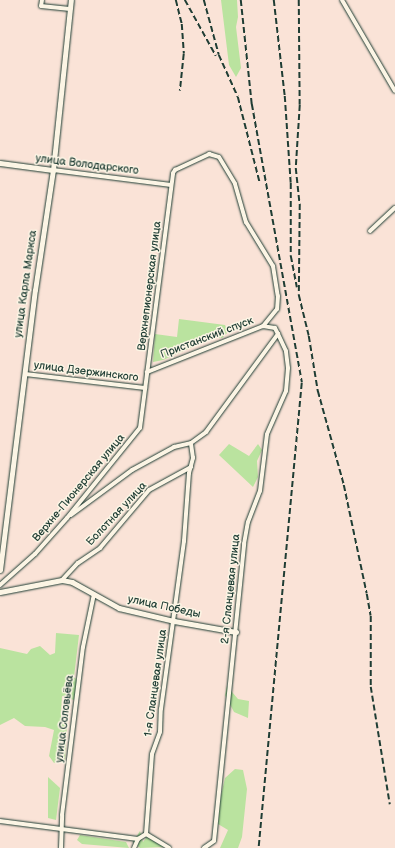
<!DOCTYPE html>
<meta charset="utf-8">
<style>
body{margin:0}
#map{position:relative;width:395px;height:848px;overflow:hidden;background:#fae3d7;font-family:"Balsamiq Sans",sans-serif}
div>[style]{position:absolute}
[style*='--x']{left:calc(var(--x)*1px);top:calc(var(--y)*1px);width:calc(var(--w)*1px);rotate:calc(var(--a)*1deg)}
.green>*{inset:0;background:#bae39f}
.roads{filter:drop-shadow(0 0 1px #1f3d34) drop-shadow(0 0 1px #1f3d34)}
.minor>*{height:4px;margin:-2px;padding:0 2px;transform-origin:2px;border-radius:2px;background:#fcf5e5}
.tertiary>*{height:5px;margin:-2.5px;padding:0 2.5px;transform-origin:2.5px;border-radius:2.5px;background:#fcf5e5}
.rail>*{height:1.5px;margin-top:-0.75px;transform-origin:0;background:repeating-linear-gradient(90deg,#1f3d34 0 6px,transparent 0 9px)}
span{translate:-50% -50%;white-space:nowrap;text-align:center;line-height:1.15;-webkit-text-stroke:3px #fcf5e5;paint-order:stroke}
.street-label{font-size:11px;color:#1f3d34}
</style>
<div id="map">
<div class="green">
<i style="clip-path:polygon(221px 0,237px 0,238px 17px,236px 27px,241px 68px,236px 77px,229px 65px)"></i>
<i style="clip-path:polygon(179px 319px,225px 325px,228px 332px,222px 338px,213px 338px,163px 360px,153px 362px,155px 334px,177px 337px)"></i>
<i style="clip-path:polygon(229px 444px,249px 456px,258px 444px,262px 450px,257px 461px,258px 477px,253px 487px,219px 455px)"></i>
<i style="clip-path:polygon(56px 633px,79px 635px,74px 677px,78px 681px,74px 700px,62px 696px,61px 716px,67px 726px,65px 760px,54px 763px,49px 756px,54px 730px,45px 727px,25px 726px,14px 718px,0 725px,0 648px,27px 654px,31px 649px,40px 646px,50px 655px,55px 653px)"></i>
<i style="clip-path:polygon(227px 686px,238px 699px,249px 701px,248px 718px,234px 712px,225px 695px)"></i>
<i style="clip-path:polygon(235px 769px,243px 770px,247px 789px,242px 837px,238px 848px,220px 848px,228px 830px,218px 824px,220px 800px,225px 778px)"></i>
<i style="clip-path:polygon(48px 777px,60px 788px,56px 820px,48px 818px)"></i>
<i style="clip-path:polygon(140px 831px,143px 842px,147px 837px,165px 847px,140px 848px,133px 842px)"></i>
<i style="clip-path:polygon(80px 835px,126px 842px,129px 848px,82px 844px,77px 840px)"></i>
</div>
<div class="roads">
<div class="minor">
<i style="--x:42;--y:0;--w:6;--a:99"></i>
<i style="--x:41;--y:6;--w:29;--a:6"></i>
<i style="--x:342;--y:0;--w:105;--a:59.8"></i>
<i style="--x:53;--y:170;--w:119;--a:7.2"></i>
<i style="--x:370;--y:231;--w:34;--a:-43"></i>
<i style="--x:25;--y:374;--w:121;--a:6.7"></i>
<i style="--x:71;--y:515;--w:76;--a:-36.4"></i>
<i style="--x:132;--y:470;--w:48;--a:-28.7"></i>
<i style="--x:174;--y:447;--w:17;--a:-13"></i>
<i style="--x:191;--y:443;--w:19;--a:-36"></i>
<i style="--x:206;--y:432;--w:122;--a:-53.7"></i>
<i style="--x:278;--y:334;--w:7;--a:-117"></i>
<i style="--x:275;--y:328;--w:12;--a:-171"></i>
<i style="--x:263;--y:326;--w:125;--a:158.4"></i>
<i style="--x:62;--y:580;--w:23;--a:-47"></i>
<i style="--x:78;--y:563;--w:27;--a:-34"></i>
<i style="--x:100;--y:548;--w:76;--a:-49.8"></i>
<i style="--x:149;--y:490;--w:48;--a:-28.7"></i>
<i style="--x:0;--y:585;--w:47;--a:-41.5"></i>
<i style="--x:35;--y:554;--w:48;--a:-48.4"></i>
<i style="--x:67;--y:518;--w:116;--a:-51"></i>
<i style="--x:140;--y:428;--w:257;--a:-82.6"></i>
<i style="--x:173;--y:173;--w:4;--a:-56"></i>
<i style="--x:175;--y:170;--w:38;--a:-25"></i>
<i style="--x:209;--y:154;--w:10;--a:17"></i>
<i style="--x:219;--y:157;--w:31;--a:59"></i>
<i style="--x:235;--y:184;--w:40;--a:74"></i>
<i style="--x:246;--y:222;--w:52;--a:58.5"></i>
<i style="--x:273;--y:266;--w:30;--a:81"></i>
<i style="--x:278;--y:296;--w:13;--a:94"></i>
<i style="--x:277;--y:309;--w:22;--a:129"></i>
<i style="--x:0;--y:821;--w:139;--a:7.4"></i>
<i style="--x:146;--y:834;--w:27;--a:31"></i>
<i style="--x:61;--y:848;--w:33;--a:-88"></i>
<i style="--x:62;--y:815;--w:169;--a:-82.9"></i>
<i style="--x:83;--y:647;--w:54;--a:-78.3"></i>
<i style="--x:134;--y:848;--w:10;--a:-66"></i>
<i style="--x:138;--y:839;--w:9;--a:-32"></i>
<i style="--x:146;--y:834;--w:80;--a:-85.7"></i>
<i style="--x:152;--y:754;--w:23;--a:-70"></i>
<i style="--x:160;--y:732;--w:23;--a:-88"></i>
<i style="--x:161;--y:709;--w:170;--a:-82.2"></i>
<i style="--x:184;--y:541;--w:68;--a:-85.8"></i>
<i style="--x:189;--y:473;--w:16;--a:-75"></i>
<i style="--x:193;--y:458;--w:15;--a:-98"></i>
<i style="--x:204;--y:848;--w:12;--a:-35"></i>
<i style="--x:214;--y:841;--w:299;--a:-84.2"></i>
<i style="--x:244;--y:544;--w:22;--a:-80"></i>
<i style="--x:248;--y:522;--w:33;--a:-69"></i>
<i style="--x:260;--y:491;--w:57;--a:-83"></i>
<i style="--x:267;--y:434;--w:47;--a:-66.2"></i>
<i style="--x:286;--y:391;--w:23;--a:-85"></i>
<i style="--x:288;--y:368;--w:17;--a:-97"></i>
<i style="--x:286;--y:351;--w:19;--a:-115"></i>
</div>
<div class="tertiary">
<i style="--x:0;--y:163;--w:53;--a:7.5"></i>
<i style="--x:0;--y:570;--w:282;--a:-82.9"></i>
<i style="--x:35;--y:290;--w:121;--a:-81.5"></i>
<i style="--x:53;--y:170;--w:171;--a:-84"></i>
<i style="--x:0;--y:592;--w:63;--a:-11"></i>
<i style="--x:62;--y:580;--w:10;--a:11"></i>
<i style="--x:72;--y:582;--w:54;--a:29"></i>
<i style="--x:119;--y:608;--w:57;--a:13.3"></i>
<i style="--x:174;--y:621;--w:63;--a:10.1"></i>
</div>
</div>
<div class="rail">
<i style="--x:176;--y:0;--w:25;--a:76"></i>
<i style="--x:182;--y:24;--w:30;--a:86"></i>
<i style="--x:184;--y:54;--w:37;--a:96"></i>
<i style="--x:185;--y:0;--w:64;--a:61"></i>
<i style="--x:204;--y:0;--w:57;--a:74.7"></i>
<i style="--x:219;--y:55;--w:46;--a:65.7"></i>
<i style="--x:238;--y:97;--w:89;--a:75.7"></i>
<i style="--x:241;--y:0;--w:105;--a:84"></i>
<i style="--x:252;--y:104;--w:283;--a:79.8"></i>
<i style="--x:302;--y:383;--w:467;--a:95.3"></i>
<i style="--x:274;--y:0;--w:97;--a:83.5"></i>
<i style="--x:285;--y:96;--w:87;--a:86.1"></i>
<i style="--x:291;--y:183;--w:73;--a:90"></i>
<i style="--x:291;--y:256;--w:32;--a:79"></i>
<i style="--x:299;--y:0;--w:105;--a:89.5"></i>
<i style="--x:300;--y:105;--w:63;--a:93.6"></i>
<i style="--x:296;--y:168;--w:36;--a:84"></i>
<i style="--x:300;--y:204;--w:91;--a:90.6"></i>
<i style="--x:299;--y:295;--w:42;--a:76.3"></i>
<i style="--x:309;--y:336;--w:56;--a:80.7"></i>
<i style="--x:318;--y:391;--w:98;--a:74.5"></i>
<i style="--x:344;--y:485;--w:111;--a:78.1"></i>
<i style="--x:367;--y:594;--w:22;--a:80"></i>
<i style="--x:371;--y:616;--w:71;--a:90"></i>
<i style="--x:371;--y:687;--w:119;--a:80.8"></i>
</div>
<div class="street-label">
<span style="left:87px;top:165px;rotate:7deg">улица Володарского</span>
<span style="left:26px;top:284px;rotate:-82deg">улица Карла Маркса</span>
<span style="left:150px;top:286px;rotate:-83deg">Верхнепионерская улица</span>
<span style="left:207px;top:338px;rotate:-21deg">Пристанский спуск</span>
<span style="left:86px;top:372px;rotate:7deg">улица Дзержинского</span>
<span style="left:79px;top:488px;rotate:-50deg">Верхне-Пионерская улица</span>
<span style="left:117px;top:514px;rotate:-47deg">Болотная улица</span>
<span style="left:231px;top:589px;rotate:-84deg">2-я Сланцевая улица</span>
<span style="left:164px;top:607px;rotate:12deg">улица Победы</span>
<span style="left:156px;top:683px;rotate:-82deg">1-я Сланцевая улица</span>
<span style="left:65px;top:719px;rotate:-83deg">улица Соловьёва</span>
</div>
</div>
